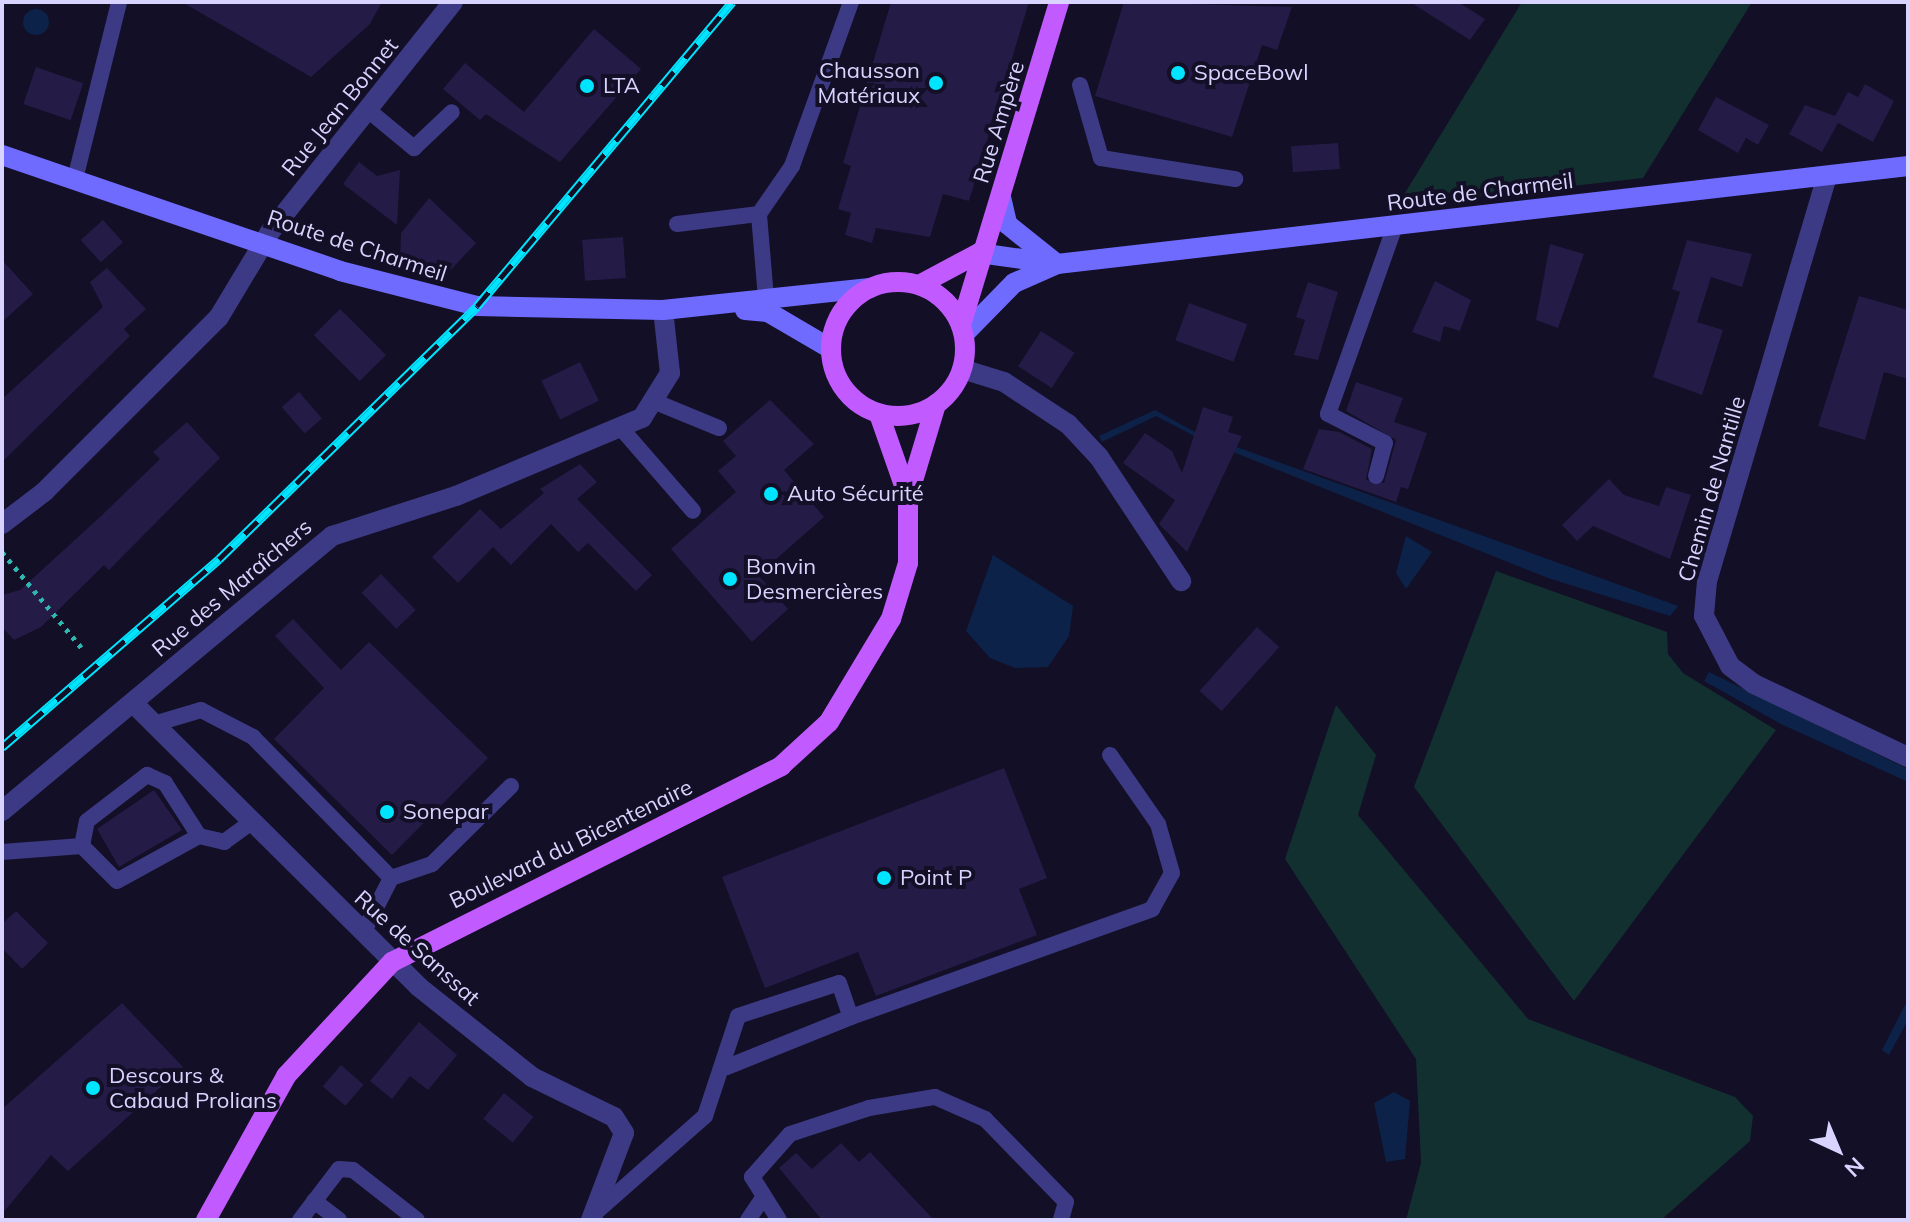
<!DOCTYPE html>
<meta charset="utf-8">
<style>
body{margin:0}
#map{position:relative;width:1910px;height:1222px;overflow:hidden;background:#130f26;font-family:Mulish,sans-serif}
div>[style]{position:absolute}
[style*='--x']{left:calc(var(--x)*1px);top:calc(var(--y)*1px);width:calc(var(--w)*1px);rotate:calc(var(--a)*1deg)}
.green>*{inset:0;background:#12302f}
.water>*{inset:0;background:#0c2248}
.round{border-radius:50%}
.building>*{inset:0;background:#241b47;transform-origin:0 0}
.path>*{height:5px;margin-top:-2.5px;transform-origin:0;background:repeating-linear-gradient(90deg,#2fb8b0 0 4px,transparent 0 10px)}
.service>*{height:16px;margin:-8px;padding:0 8px;transform-origin:8px;border-radius:8px;background:#3d3a85}
.minor>*{height:20px;margin:-10px;padding:0 10px;transform-origin:10px;border-radius:10px;background:#3d3a85}
.secondary>*{height:20px;margin:-10px;padding:0 10px;transform-origin:10px;border-radius:10px;background:#6f6bff}
.primary>*{height:20px;margin:-10px;padding:0 10px;transform-origin:10px;border-radius:10px;background:#c25bff}
.primary>.ring{margin:-10px;padding:0;box-sizing:content-box;background:none;border:20px solid #c25bff;border-radius:50%}
.rail>*{height:9px;margin-top:-4.5px;transform-origin:0;background:repeating-linear-gradient(90deg,#130f26 0 18px,#00e5ff 0 36px);box-sizing:border-box;border-block:2px solid #00e5ff}
.dots>*{width:22px;height:22px;translate:-50% -50%;box-sizing:border-box;border:4px solid #130f26;border-radius:50%}
span{translate:-50% -50%;white-space:nowrap;text-align:center;line-height:1.15;-webkit-text-stroke:8px #130f26;paint-order:stroke}
.poi-label{font-size:22px;color:#d9d4ff}
.right{translate:-100% -50%;text-align:right}
.left{translate:0 -50%;text-align:left}
.street-label{font-size:22px;color:#d9d4ff}
.frame{position:absolute;inset:0;border:4px solid #d9d4ff;pointer-events:none}
.north{position:absolute;left:1798px;top:1110px;width:80px;height:80px;-webkit-text-stroke:6px #130f26;paint-order:stroke;rotate:136deg;font-size:22px;font-weight:700;line-height:32px;text-align:center;color:#d9d4ff}
.north::after{content:'';display:block;margin:auto;width:28px;height:36px;background:#d9d4ff;clip-path:polygon(50% 0,100% 100%,50% 72%,0 100%)}
</style>
<div id="map">
<div class="green">
<i style="clip-path:polygon(1522px 2px,1752px 2px,1643px 178px,1397px 206px)"></i>
<i style="clip-path:polygon(1496px 571px,1667px 632px,1668px 654px,1683px 673px,1776px 730px,1574px 1001px,1414px 787px)"></i>
<i style="clip-path:polygon(1336px 705px,1376px 755px,1358px 815px,1528px 1019px,1735px 1097px,1753px 1116px,1750px 1141px,1661px 1220px,1406px 1220px,1421px 1163px,1416px 1059px,1285px 859px)"></i>
</div>
<div class="water">
<i class="round" style="left:23px;top:9px;width:26px;height:26px"></i>
<i style="clip-path:polygon(1155px 410px,1195px 432px,1678px 606px,1670px 616px,1548px 578px,1198px 438px,1156px 416px,1102px 442px,1099px 436px)"></i>
<i style="clip-path:polygon(1406px 536px,1432px 552px,1406px 589px,1396px 573px)"></i>
<i style="clip-path:polygon(993px 555px,1073px 606px,1069px 636px,1048px 667px,1015px 668px,990px 658px,966px 631px)"></i>
<i style="clip-path:polygon(1709px 672px,1908px 769px,1908px 782px,1781px 724px,1704px 681px)"></i>
<i style="clip-path:polygon(1908px 999px,1908px 1020px,1889px 1055px,1882px 1050px)"></i>
<i style="clip-path:polygon(1394px 1092px,1410px 1101px,1405px 1159px,1386px 1162px,1374px 1103px)"></i>
</div>
<div class="building">
<i style="clip-path:polygon(182px 2px,382px 2px,370px 24px,311px 77px)"></i>
<i style="clip-path:polygon(891px 2px,1029px 2px,969px 201px,943px 194px,930px 237px,876px 228px,872px 243px,845px 235px,851px 213px,838px 209px,851px 166px,843px 163px)"></i>
<i style="clip-path:polygon(1124px 2px,1292px 7px,1277px 50px,1262px 45px,1232px 137px,1095px 96px)"></i>
<i style="clip-path:polygon(1410px 2px,1458px 2px,1485px 19px,1470px 40px)"></i>
<i style="clip-path:polygon(594px 29px,641px 69px,560px 162px,486px 114px,480px 120px,443px 89px,465px 63px,524px 112px)"></i>
<i style="left:36px;top:67px;width:50px;height:39px;rotate:19deg"></i>
<i style="clip-path:polygon(1865px 84px,1894px 101px,1873px 142px,1838px 123px,1822px 152px,1789px 134px,1805px 105px,1835px 116px,1848px 92px,1858px 97px)"></i>
<i style="clip-path:polygon(1716px 97px,1769px 125px,1758px 145px,1746px 138px,1738px 153px,1698px 130px)"></i>
<i style="left:1338px;top:143px;width:26px;height:47px;rotate:86deg"></i>
<i style="clip-path:polygon(359px 162px,377px 176px,400px 170px,397px 225px,343px 184px)"></i>
<i style="clip-path:polygon(429px 198px,476px 243px,444px 277px,431px 265px,400px 264px,401px 233px)"></i>
<i style="left:103px;top:220px;width:30px;height:30px;rotate:48deg"></i>
<i style="left:623px;top:237px;width:41px;height:41px;rotate:86deg"></i>
<i style="clip-path:polygon(1687px 240px,1752px 254px,1742px 287px,1711px 277px,1697px 322px,1723px 330px,1702px 395px,1653px 377px,1680px 292px,1672px 289px)"></i>
<i style="clip-path:polygon(1550px 244px,1584px 254px,1558px 328px,1536px 320px)"></i>
<i style="clip-path:polygon(2px 260px,33px 294px,2px 322px)"></i>
<i style="clip-path:polygon(107px 268px,146px 309px,124px 329px,130px 336px,2px 462px,2px 399px,103px 307px,90px 282px)"></i>
<i style="clip-path:polygon(1435px 281px,1471px 300px,1460px 331px,1444px 326px,1440px 342px,1412px 332px)"></i>
<i style="clip-path:polygon(1308px 282px,1338px 292px,1318px 360px,1294px 355px,1305px 320px,1296px 317px)"></i>
<i style="clip-path:polygon(1859px 296px,1908px 310px,1908px 379px,1884px 372px,1865px 440px,1818px 426px)"></i>
<i style="left:1189px;top:303px;width:62px;height:40px;rotate:20deg"></i>
<i style="left:340px;top:309px;width:65px;height:37px;rotate:45deg"></i>
<i style="left:1041px;top:331px;width:40px;height:42px;rotate:33deg"></i>
<i style="left:580px;top:362px;width:43px;height:43px;rotate:64deg"></i>
<i style="clip-path:polygon(1356px 382px,1403px 398px,1394px 422px,1427px 433px,1408px 489px,1401px 487px,1396px 502px,1303px 469px,1319px 429px,1339px 432px,1372px 449px,1366px 480px,1384px 483px,1396px 440px,1346px 411px)"></i>
<i style="left:299px;top:392px;width:35px;height:23px;rotate:49deg"></i>
<i style="clip-path:polygon(770px 400px,814px 444px,784px 470px,824px 517px,758px 575px,788px 609px,752px 642px,671px 549px,736px 492px,718px 471px,736px 456px,723px 441px)"></i>
<i style="clip-path:polygon(1203px 407px,1233px 417px,1228px 432px,1242px 436px,1187px 552px,1159px 524px,1175px 500px,1123px 463px,1145px 433px,1172px 451px,1182px 473px)"></i>
<i style="clip-path:polygon(187px 422px,220px 458px,109px 570px,104px 565px,41px 627px,14px 640px,2px 627px,2px 595px,20px 590px,100px 517px,160px 459px,153px 452px)"></i>
<i style="clip-path:polygon(580px 464px,597px 482px,577px 499px,652px 575px,636px 591px,588px 543px,578px 552px,551px 524px,511px 565px,493px 547px,458px 583px,432px 557px,480px 509px,501px 529px,544px 493px,540px 489px)"></i>
<i style="clip-path:polygon(1609px 479px,1624px 495px,1659px 506px,1666px 487px,1691px 495px,1670px 559px,1593px 526px,1577px 541px,1562px 525px)"></i>
<i style="left:381px;top:574px;width:50px;height:27px;rotate:46deg"></i>
<i style="clip-path:polygon(293px 619px,341px 670px,369px 642px,488px 758px,392px 855px,274px 739px,324px 688px,275px 636px)"></i>
<i style="left:1257px;top:627px;width:30px;height:86px;rotate:42deg"></i>
<i style="clip-path:polygon(1004px 768px,1047px 878px,1019px 889px,1037px 935px,876px 996px,858px 952px,765px 988px,722px 877px)"></i>
<i style="clip-path:polygon(154px 790px,182px 830px,119px 867px,97px 829px)"></i>
<i style="clip-path:polygon(16px 911px,48px 943px,22px 969px,2px 948px,2px 924px)"></i>
<i style="clip-path:polygon(122px 1003px,183px 1067px,68px 1171px,51px 1155px,2px 1214px,2px 1109px)"></i>
<i style="clip-path:polygon(419px 1022px,457px 1055px,428px 1090px,410px 1076px,392px 1099px,370px 1081px)"></i>
<i style="left:341px;top:1065px;width:30px;height:28px;rotate:41deg"></i>
<i style="left:504px;top:1093px;width:38px;height:33px;rotate:39deg"></i>
<i style="clip-path:polygon(841px 1143px,859px 1162px,870px 1152px,934px 1220px,822px 1220px,779px 1168px,796px 1153px,812px 1169px)"></i>
</div>
<div class="path">
<i style="--x:2;--y:552;--w:124;--a:50.3"></i>
</div>
<div class="service">
<i style="--x:1080;--y:85;--w:76;--a:74"></i>
<i style="--x:1101;--y:158;--w:136;--a:8.9"></i>
<i style="--x:368;--y:110;--w:60;--a:39.6"></i>
<i style="--x:414;--y:148;--w:52;--a:-43.5"></i>
<i style="--x:75;--y:179;--w:182;--a:-76"></i>
<i style="--x:677;--y:224;--w:83;--a:-7"></i>
<i style="--x:767;--y:310;--w:96;--a:-94.8"></i>
<i style="--x:759;--y:214;--w:58;--a:-55.5"></i>
<i style="--x:792;--y:166;--w:174;--a:-70.2"></i>
<i style="--x:658;--y:403;--w:66;--a:22.3"></i>
<i style="--x:620;--y:427;--w:111;--a:49"></i>
<i style="--x:1376;--y:476;--w:34;--a:-75"></i>
<i style="--x:1385;--y:443;--w:64;--a:-153"></i>
<i style="--x:1328;--y:414;--w:200;--a:-70.4"></i>
<i style="--x:154;--y:724;--w:49;--a:-16.6"></i>
<i style="--x:201;--y:710;--w:59;--a:27.4"></i>
<i style="--x:253;--y:737;--w:197;--a:45.6"></i>
<i style="--x:391;--y:878;--w:43;--a:-18.9"></i>
<i style="--x:432;--y:864;--w:111;--a:-44.6"></i>
<i style="--x:82;--y:846;--w:25;--a:-79"></i>
<i style="--x:87;--y:821;--w:76;--a:-37.5"></i>
<i style="--x:147;--y:775;--w:20;--a:24"></i>
<i style="--x:165;--y:783;--w:63;--a:57.3"></i>
<i style="--x:2;--y:852;--w:80;--a:-4.3"></i>
<i style="--x:82;--y:846;--w:49;--a:45"></i>
<i style="--x:117;--y:881;--w:94;--a:-28.8"></i>
<i style="--x:199;--y:836;--w:26;--a:13"></i>
<i style="--x:224;--y:842;--w:34;--a:-36"></i>
<i style="--x:363;--y:933;--w:62;--a:-63"></i>
<i style="--x:851;--y:1017;--w:320;--a:-19.7"></i>
<i style="--x:1152;--y:909;--w:41;--a:-60.9"></i>
<i style="--x:1172;--y:873;--w:51;--a:-105.9"></i>
<i style="--x:1158;--y:824;--w:84;--a:-124.8"></i>
<i style="--x:314;--y:1201;--w:31;--a:37"></i>
<i style="--x:595;--y:1213;--w:147;--a:-41.4"></i>
<i style="--x:705;--y:1116;--w:105;--a:-71.7"></i>
<i style="--x:738;--y:1016;--w:106;--a:-18.1"></i>
<i style="--x:839;--y:983;--w:36;--a:71"></i>
<i style="--x:851;--y:1017;--w:134;--a:158"></i>
<i style="--x:300;--y:1220;--w:64;--a:-52.6"></i>
<i style="--x:339;--y:1169;--w:14;--a:4"></i>
<i style="--x:353;--y:1170;--w:81;--a:38"></i>
<i style="--x:748;--y:1220;--w:23;--a:-56"></i>
<i style="--x:779;--y:1220;--w:51;--a:-122.1"></i>
<i style="--x:752;--y:1177;--w:57;--a:-48.5"></i>
<i style="--x:790;--y:1134;--w:83;--a:-18.2"></i>
<i style="--x:869;--y:1108;--w:67;--a:-9.5"></i>
<i style="--x:935;--y:1097;--w:55;--a:23.7"></i>
<i style="--x:985;--y:1119;--w:116;--a:45.7"></i>
<i style="--x:1066;--y:1202;--w:19;--a:106"></i>
</div>
<div class="minor">
<i style="--x:1827;--y:176;--w:422;--a:106.5"></i>
<i style="--x:1707;--y:581;--w:35;--a:95"></i>
<i style="--x:1704;--y:616;--w:56;--a:62.5"></i>
<i style="--x:1730;--y:666;--w:30;--a:37"></i>
<i style="--x:1754;--y:684;--w:170;--a:25.4"></i>
<i style="--x:962;--y:369;--w:44;--a:17.2"></i>
<i style="--x:1004;--y:382;--w:77;--a:33.3"></i>
<i style="--x:1068;--y:424;--w:45;--a:46.8"></i>
<i style="--x:1099;--y:457;--w:149;--a:56.5"></i>
<i style="--x:2;--y:524;--w:53;--a:-37.3"></i>
<i style="--x:44;--y:492;--w:247;--a:-45"></i>
<i style="--x:219;--y:317;--w:99;--a:-59"></i>
<i style="--x:270;--y:232;--w:294;--a:-51.5"></i>
<i style="--x:133;--y:703;--w:403;--a:44.8"></i>
<i style="--x:419;--y:987;--w:144;--a:38.5"></i>
<i style="--x:532;--y:1077;--w:91;--a:26"></i>
<i style="--x:614;--y:1117;--w:19;--a:58"></i>
<i style="--x:624;--y:1133;--w:93;--a:110.8"></i>
<i style="--x:2;--y:811;--w:430;--a:-39.8"></i>
<i style="--x:332;--y:536;--w:130;--a:-17.9"></i>
<i style="--x:456;--y:496;--w:202;--a:-22.8"></i>
<i style="--x:642;--y:418;--w:53;--a:-58.1"></i>
<i style="--x:670;--y:373;--w:63;--a:-96.3"></i>
</div>
<div class="secondary">
<i style="--x:2;--y:155;--w:357;--a:18.9"></i>
<i style="--x:340;--y:271;--w:141;--a:14.3"></i>
<i style="--x:477;--y:306;--w:186;--a:1.2"></i>
<i style="--x:663;--y:310;--w:208;--a:-6.1"></i>
<i style="--x:1001;--y:197;--w:28;--a:77"></i>
<i style="--x:1007;--y:224;--w:64;--a:38.7"></i>
<i style="--x:979;--y:253;--w:79;--a:8"></i>
<i style="--x:1057;--y:264;--w:857;--a:-6.57"></i>
<i style="--x:745;--y:310;--w:23;--a:5"></i>
<i style="--x:768;--y:312;--w:73;--a:30.4"></i>
<i style="--x:964;--y:334;--w:71;--a:-45.6"></i>
<i style="--x:1014;--y:283;--w:47;--a:-23.8"></i>
</div>
<div class="primary">
<i class="ring" style="left:831px;top:282px;width:114px;height:114px"></i>
<i style="--x:919;--y:285;--w:68;--a:-28.1"></i>
<i style="--x:961;--y:325;--w:338;--a:-73.1"></i>
<i style="--x:879;--y:414;--w:88;--a:70.7"></i>
<i style="--x:206;--y:1220;--w:165;--a:-60.9"></i>
<i style="--x:286;--y:1076;--w:156;--a:-47.1"></i>
<i style="--x:392;--y:962;--w:436;--a:-26.7"></i>
<i style="--x:781;--y:766;--w:65;--a:-42.5"></i>
<i style="--x:829;--y:722;--w:120;--a:-59"></i>
<i style="--x:891;--y:619;--w:59;--a:-73.1"></i>
<i style="--x:908;--y:563;--w:66;--a:-90"></i>
<i style="--x:908;--y:497;--w:97;--a:-73.2"></i>
</div>
<div class="rail">
<i style="--x:2;--y:747;--w:287;--a:-40.9"></i>
<i style="--x:219;--y:559;--w:361;--a:-44.4"></i>
<i style="--x:477;--y:306;--w:397;--a:-50"></i>
</div>
<div class="dots">
<i style="left:1178px;top:73px;background:#00e5ff"></i>
<i style="left:936px;top:83px;background:#00e5ff"></i>
<i style="left:587px;top:86px;background:#00e5ff"></i>
<i style="left:771px;top:494px;background:#00e5ff"></i>
<i style="left:730px;top:579px;background:#00e5ff"></i>
<i style="left:387px;top:812px;background:#00e5ff"></i>
<i style="left:884px;top:878px;background:#00e5ff"></i>
<i style="left:93px;top:1088px;background:#00e5ff"></i>
</div>
<div class="poi-label">
<span class="right" style="left:920px;top:83px">Chausson<br>Matériaux</span>
<span class="left" style="left:1194px;top:73px">SpaceBowl</span>
<span class="left" style="left:603px;top:86px">LTA</span>
<span class="left" style="left:787px;top:494px">Auto Sécurité</span>
<span class="left" style="left:746px;top:579px">Bonvin<br>Desmercières</span>
<span class="left" style="left:403px;top:812px">Sonepar</span>
<span class="left" style="left:900px;top:878px">Point P</span>
<span class="left" style="left:109px;top:1088px">Descours &amp;<br>Cabaud Prolians</span>
</div>
<div class="street-label">
<span style="left:340px;top:107px;rotate:-51deg">Rue Jean Bonnet</span>
<span style="left:999px;top:122px;rotate:-73deg">Rue Ampère</span>
<span style="left:1480px;top:192px;rotate:-7deg">Route de Charmeil</span>
<span style="left:357px;top:246px;rotate:18deg">Route de Charmeil</span>
<span style="left:1712px;top:489px;rotate:-74deg">Chemin de Nantille</span>
<span style="left:232px;top:588px;rotate:-40deg">Rue des Maraîchers</span>
<span style="left:571px;top:844px;rotate:-26deg">Boulevard du Bicentenaire</span>
<span style="left:417px;top:948px;rotate:42deg">Rue de Sanssat</span>
</div>
<div class="frame"></div>
<div class="north">N</div>
</div>
